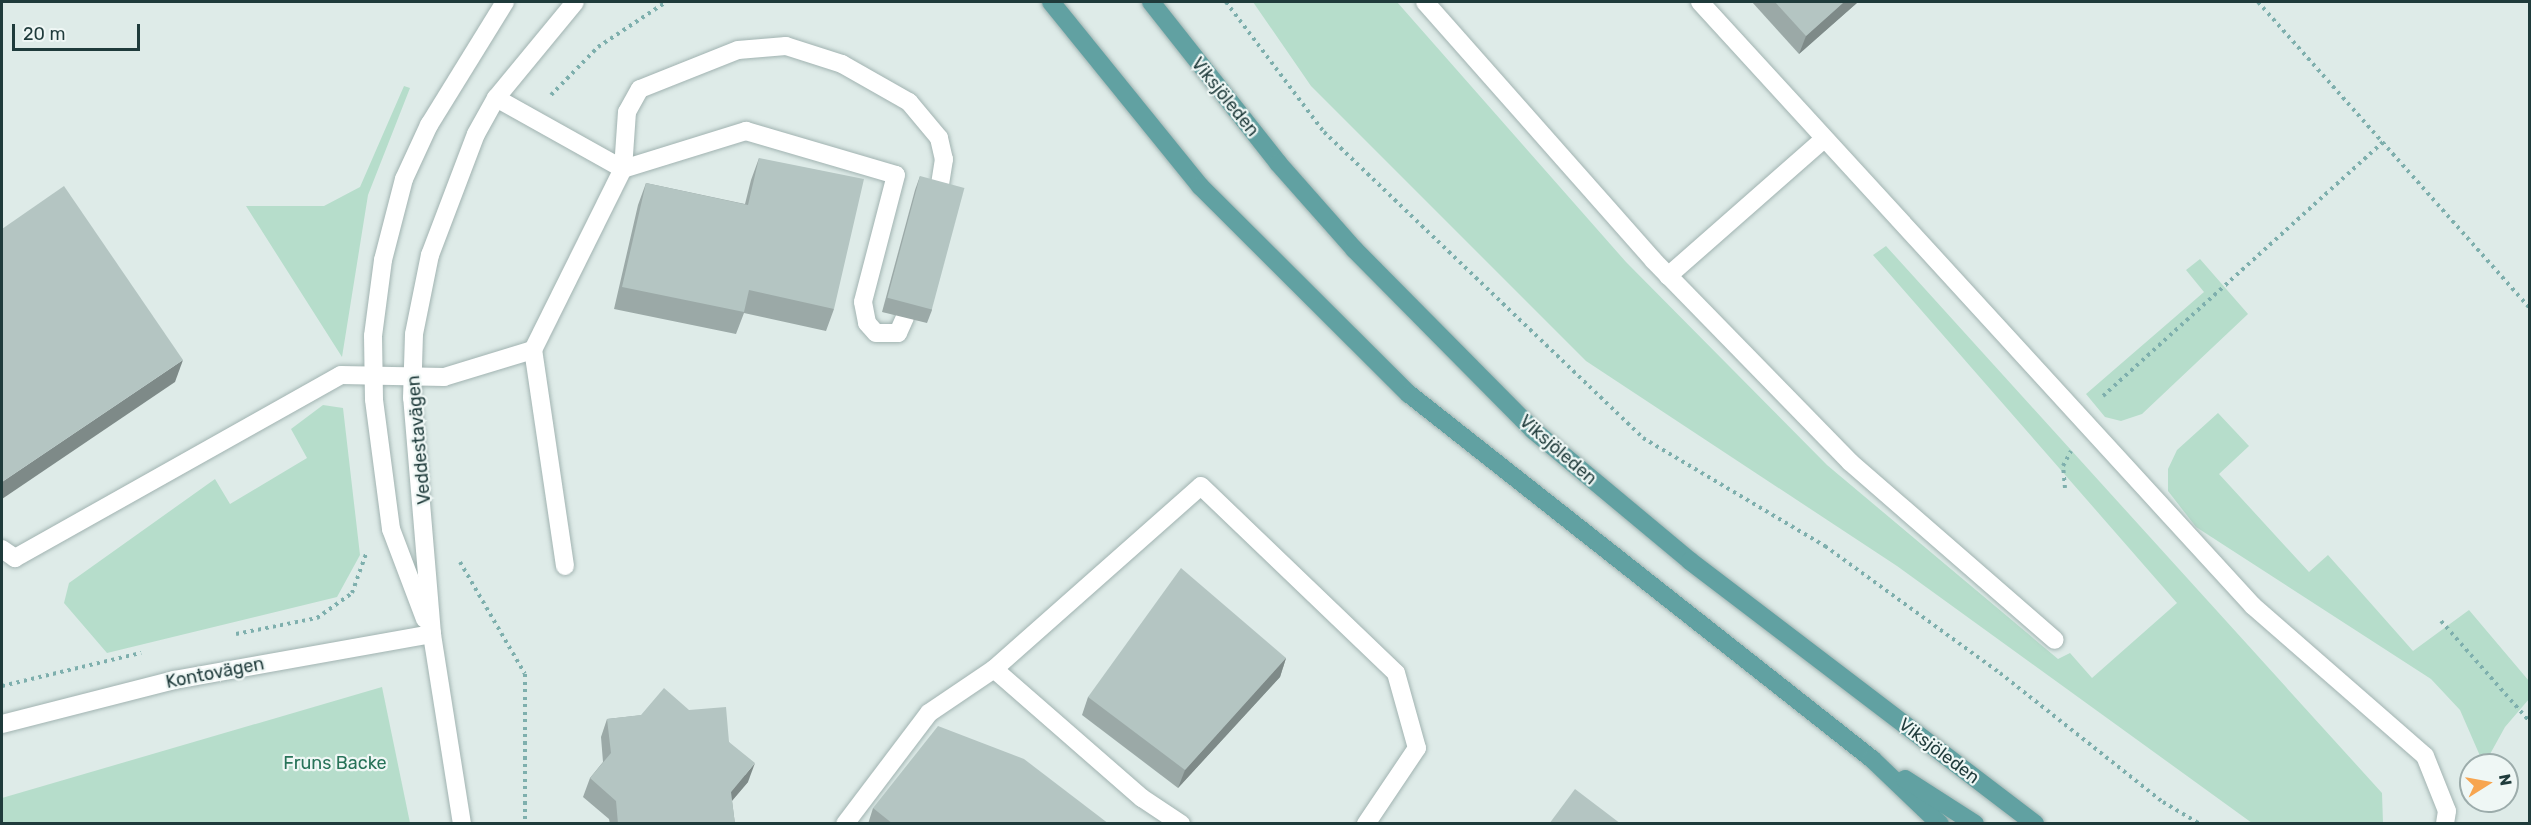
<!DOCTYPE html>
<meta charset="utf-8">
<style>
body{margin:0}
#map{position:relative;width:2531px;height:825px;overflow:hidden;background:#deebe8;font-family:Rubik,sans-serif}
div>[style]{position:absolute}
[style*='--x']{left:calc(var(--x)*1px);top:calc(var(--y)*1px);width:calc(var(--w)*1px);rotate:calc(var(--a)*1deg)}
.green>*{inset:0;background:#b6ddcb}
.path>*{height:4px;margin-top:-2px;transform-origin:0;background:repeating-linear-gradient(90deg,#7eafad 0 3px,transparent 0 7.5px)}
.roads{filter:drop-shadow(0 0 2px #a1b3b1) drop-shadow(0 0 2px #a1b3b1)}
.minor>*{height:18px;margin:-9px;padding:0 9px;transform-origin:9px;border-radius:9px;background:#fff}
.major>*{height:18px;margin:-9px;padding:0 9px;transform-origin:9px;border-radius:9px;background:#61a1a2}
.wall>*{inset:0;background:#9ba9a7}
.shaded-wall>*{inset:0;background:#7e8a88}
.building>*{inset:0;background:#b4c5c2;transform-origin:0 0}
span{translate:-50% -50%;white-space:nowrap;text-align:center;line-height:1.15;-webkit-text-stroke:4.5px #eff7f5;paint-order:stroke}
.street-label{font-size:18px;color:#1f3b3b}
.park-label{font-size:18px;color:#287359}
.frame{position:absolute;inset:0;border:3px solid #1f3b3b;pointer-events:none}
.north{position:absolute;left:2459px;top:753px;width:60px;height:60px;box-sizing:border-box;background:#eff7f5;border:2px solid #9cacab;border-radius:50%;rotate:79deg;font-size:16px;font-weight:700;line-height:24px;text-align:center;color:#1f3b3b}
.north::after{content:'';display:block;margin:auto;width:21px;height:27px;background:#f7a550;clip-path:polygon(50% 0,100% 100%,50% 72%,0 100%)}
.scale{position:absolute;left:12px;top:24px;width:128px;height:27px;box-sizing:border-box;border:3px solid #1f3b3b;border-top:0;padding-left:8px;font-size:18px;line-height:21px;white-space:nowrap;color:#1f3b3b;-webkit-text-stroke:4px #eff7f5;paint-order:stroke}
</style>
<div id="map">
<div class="green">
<i style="clip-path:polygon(1253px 2px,1397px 2px,1626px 262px,1827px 465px,2058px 659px,2070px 653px,2092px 678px,2177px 603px,1873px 255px,1886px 246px,2382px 793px,2383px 823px,2252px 823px,1897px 566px,1586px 361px,1311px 86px)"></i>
<i style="clip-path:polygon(404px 86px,410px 88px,368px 195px,342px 357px,246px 206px,324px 206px,360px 187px)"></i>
<i style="clip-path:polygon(2200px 259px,2248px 314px,2142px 414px,2121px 421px,2105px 417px,2086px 394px,2204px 292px,2186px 270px)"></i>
<i style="clip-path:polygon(323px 405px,343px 408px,360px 555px,337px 597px,107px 653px,64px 603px,69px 583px,215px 479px,230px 504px,307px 458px,291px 429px)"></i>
<i style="clip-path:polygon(2218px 413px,2249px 446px,2219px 474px,2309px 572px,2328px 555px,2413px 651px,2469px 610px,2529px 681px,2529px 699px,2505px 727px,2484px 765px,2460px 710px,2431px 679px,2196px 527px,2168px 491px,2168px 469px,2177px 450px)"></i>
<i style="clip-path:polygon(382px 687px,410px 823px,2px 823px,2px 798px)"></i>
</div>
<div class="path">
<i style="--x:1226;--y:2;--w:163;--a:53"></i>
<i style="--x:1324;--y:132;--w:442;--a:43.8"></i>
<i style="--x:1643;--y:438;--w:212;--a:30.7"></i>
<i style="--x:1825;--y:546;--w:216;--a:36"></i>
<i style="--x:2000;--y:673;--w:208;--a:38.4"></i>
<i style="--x:2163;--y:802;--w:43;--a:30.7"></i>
<i style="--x:2258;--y:2;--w:409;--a:48.4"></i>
<i style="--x:551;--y:95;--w:67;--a:-45.6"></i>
<i style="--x:598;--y:47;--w:82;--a:-33.5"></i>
<i style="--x:2103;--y:396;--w:378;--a:-42.2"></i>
<i style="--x:2065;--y:488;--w:22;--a:-95"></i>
<i style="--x:2063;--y:466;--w:17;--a:-62"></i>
<i style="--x:460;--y:562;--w:129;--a:59.9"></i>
<i style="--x:525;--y:674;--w:150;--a:90"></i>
<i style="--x:2441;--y:621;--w:135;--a:48.6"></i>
<i style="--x:236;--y:634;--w:83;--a:-11.2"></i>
<i style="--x:317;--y:618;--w:43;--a:-35.5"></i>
<i style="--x:352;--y:593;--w:41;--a:-70.3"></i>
<i style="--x:2;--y:686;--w:143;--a:-13.4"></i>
</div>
<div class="roads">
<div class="minor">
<i style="--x:1425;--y:2;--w:344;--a:48.5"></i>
<i style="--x:1653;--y:260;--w:282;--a:45.7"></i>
<i style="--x:1850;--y:462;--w:271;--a:41"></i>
<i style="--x:1700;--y:2;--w:819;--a:47.52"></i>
<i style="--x:2253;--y:606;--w:228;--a:41.1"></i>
<i style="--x:2425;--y:756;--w:59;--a:68.2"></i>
<i style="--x:2447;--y:811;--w:13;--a:99"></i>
<i style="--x:496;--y:98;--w:145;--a:29.2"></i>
<i style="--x:623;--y:169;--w:57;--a:-86"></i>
<i style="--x:627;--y:112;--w:26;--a:-61"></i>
<i style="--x:640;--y:89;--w:105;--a:-21.7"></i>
<i style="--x:738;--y:50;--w:48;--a:-4.8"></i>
<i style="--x:786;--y:46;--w:59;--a:17.8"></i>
<i style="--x:842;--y:64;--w:77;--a:29.6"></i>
<i style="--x:909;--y:102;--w:47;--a:50.2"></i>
<i style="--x:939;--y:138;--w:22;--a:77"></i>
<i style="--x:944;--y:159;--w:37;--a:99"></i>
<i style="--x:1668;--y:276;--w:206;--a:-41.3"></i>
<i style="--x:2;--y:549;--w:16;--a:35"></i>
<i style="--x:15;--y:558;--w:374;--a:-29.3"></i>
<i style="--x:341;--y:375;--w:103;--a:1.1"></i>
<i style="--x:444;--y:377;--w:93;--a:-16.9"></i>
<i style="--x:565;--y:566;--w:218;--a:-98.4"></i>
<i style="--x:533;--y:350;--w:202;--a:-63.6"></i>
<i style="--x:623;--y:169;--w:129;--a:-17.2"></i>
<i style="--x:746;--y:131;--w:156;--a:16.3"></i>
<i style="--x:896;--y:175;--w:131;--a:104.6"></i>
<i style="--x:863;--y:302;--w:21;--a:79"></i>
<i style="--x:867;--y:323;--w:13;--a:48"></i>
<i style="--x:876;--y:333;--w:22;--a:0"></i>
<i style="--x:898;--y:333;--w:17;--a:-66"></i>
<i style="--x:425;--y:619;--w:96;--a:-110.7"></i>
<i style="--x:391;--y:529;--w:131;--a:-97.5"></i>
<i style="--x:374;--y:399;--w:63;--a:-90.9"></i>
<i style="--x:373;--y:336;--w:77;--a:-82.5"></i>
<i style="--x:383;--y:260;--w:84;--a:-75.5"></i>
<i style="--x:404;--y:179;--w:60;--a:-65.2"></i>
<i style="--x:429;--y:125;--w:145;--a:-58.3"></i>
<i style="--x:994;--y:669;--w:196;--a:41.1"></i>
<i style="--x:1142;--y:798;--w:47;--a:33.7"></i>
<i style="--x:2;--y:724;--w:178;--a:-14.3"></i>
<i style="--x:174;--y:680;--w:262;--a:-10.1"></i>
<i style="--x:462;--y:824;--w:192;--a:-99"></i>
<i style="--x:432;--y:634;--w:237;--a:-94.8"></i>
<i style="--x:412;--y:398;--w:64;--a:-88.2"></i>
<i style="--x:414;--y:334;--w:81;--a:-78.6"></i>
<i style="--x:430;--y:255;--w:129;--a:-69.2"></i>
<i style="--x:476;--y:134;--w:41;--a:-60.9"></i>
<i style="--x:496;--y:98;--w:124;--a:-50.5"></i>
<i style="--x:845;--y:824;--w:139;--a:-52.9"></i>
<i style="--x:929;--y:713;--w:78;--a:-34.1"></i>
<i style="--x:994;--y:669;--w:276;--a:-41.5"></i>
<i style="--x:1201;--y:486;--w:270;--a:43.8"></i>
<i style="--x:1396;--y:673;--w:78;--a:74.4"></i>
<i style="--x:1417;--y:748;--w:92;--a:123.9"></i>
</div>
<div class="major">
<i style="--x:1051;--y:2;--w:237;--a:51"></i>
<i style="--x:1200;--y:186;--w:295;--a:44.9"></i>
<i style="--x:1409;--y:394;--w:590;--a:38.25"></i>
<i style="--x:1872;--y:759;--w:94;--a:43.7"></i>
<i style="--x:1151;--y:2;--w:205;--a:51.7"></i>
<i style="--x:1278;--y:163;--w:115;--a:48.5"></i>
<i style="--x:1354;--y:249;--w:255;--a:45.3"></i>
<i style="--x:1533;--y:430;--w:204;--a:39.8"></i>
<i style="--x:1690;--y:561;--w:434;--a:37.3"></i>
<i style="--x:1905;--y:779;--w:83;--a:32.7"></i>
</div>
</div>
<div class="wall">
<i style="clip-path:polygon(1752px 2px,1858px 2px,1799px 54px)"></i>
<i style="clip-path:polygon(759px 158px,834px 309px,826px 331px,744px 313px,736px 334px,614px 309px,638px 205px,646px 183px,745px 204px,751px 180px)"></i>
<i style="clip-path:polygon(920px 176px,932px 310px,927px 323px,882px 312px,915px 190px)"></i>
<i style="clip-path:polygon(1286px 658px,1280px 677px,1178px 788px,1082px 715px,1088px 697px)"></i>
<i style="clip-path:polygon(689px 710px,729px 742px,748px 782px,732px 801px,735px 824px,610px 824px,609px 819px,583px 797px,590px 778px,603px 762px,601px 737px,607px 719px)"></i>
<i style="clip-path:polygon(873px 808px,1109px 824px,868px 824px)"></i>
</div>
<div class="shaded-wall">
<i style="clip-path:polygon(1844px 2px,1858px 2px,1799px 54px,1806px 36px)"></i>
<i style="clip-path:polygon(183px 360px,175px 382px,2px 499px,2px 482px)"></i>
<i style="clip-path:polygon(1286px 658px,1280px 677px,1178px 788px,1185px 770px)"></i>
<i style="clip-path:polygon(755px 763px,748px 782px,724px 810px,731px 792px)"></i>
</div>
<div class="building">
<i style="clip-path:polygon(1775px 2px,1844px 2px,1806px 36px)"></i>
<i style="clip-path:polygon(759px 158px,864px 179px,834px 309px,749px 290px,744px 312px,622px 287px,646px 183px,748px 205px)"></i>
<i style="left:920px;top:176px;width:46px;height:126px;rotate:15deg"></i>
<i style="clip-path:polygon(64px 186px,183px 360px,2px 482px,2px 229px)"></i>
<i style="clip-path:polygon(1181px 568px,1286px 658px,1185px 770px,1088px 697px)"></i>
<i style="clip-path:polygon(664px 688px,689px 710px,726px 707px,729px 742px,755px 763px,731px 792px,735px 824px,618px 824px,616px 801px,590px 778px,611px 753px,607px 719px,641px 715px)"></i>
<i style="clip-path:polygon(938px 726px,1024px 759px,1109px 824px,893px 824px,873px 808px)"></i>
<i style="clip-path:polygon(1575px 789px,1621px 824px,1549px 824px)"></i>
</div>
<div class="street-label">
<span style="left:1225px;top:97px;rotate:51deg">Viksjöleden</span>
<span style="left:419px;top:440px;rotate:-95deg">Veddestavägen</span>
<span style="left:1558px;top:450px;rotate:41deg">Viksjöleden</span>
<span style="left:215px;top:673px;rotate:-11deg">Kontovägen</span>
<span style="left:1939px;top:751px;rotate:37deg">Viksjöleden</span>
</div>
<div class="park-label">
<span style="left:335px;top:763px">Fruns Backe</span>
</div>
<div class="frame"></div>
<div class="north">N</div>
<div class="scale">20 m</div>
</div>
